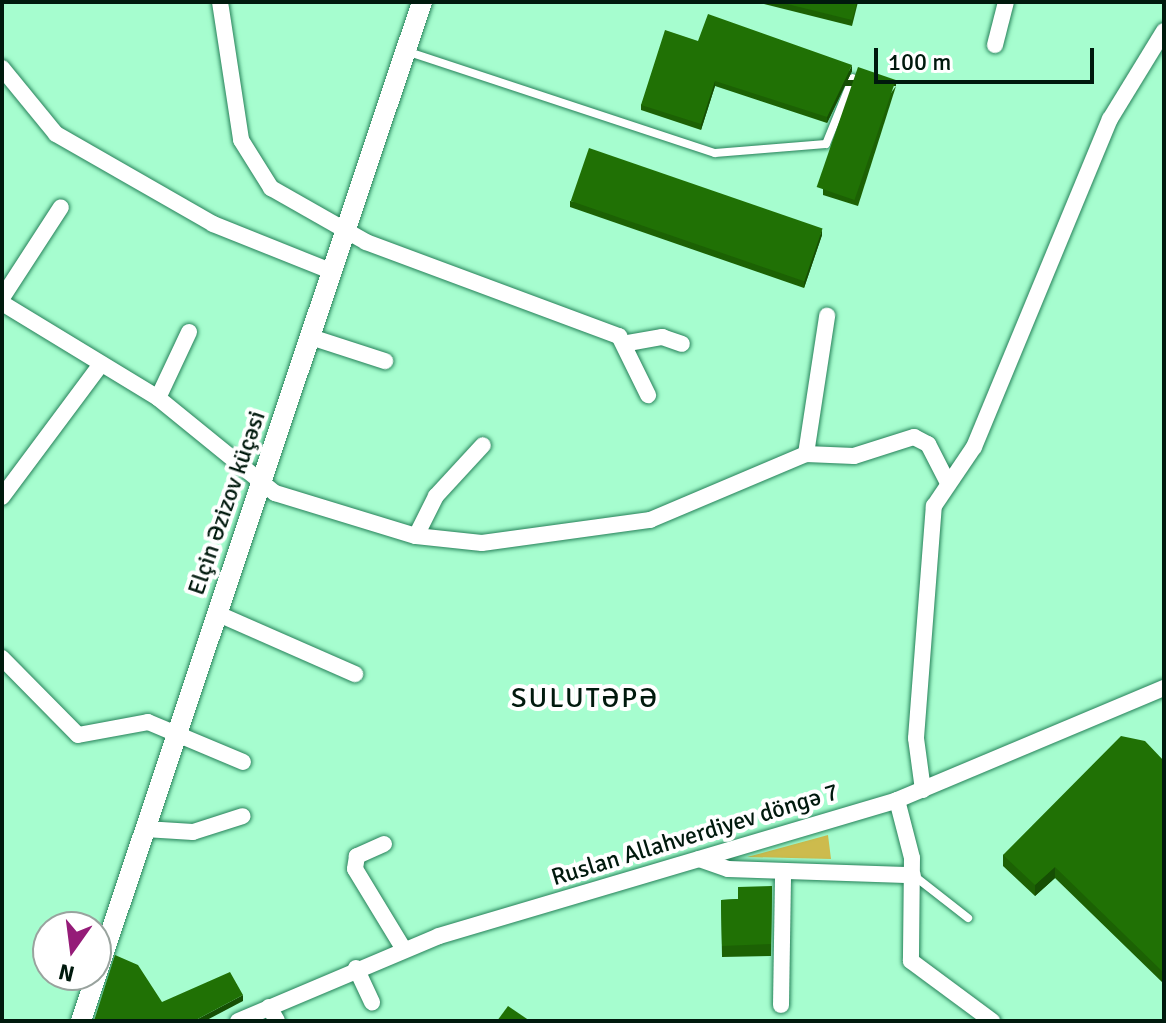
<!DOCTYPE html>
<meta charset="utf-8">
<style>
body{margin:0}
#map{position:relative;width:1166px;height:1023px;overflow:hidden;background:#a6fdcf;font-family:Signika,sans-serif}
div>[style]{position:absolute}
[style*='--x']{left:calc(var(--x)*1px);top:calc(var(--y)*1px);width:calc(var(--w)*1px);rotate:calc(var(--a)*1deg)}
.green>*{inset:0;background:#cdbb4d}
.roads{filter:drop-shadow(0 0 2px #268159) drop-shadow(0 0 2px #268159)}
.service>*{height:8px;margin:-4px;padding:0 4px;transform-origin:4px;border-radius:4px;background:#fff}
.minor>*{height:16px;margin:-8px;padding:0 8px;transform-origin:8px;border-radius:8px;background:#fff}
.tertiary>*{height:20px;margin:-10px;padding:0 10px;transform-origin:10px;border-radius:10px;background:#fff}
.wall>*{inset:0;background:#1c6104}
.shaded-wall>*{inset:0;background:#164f04;transform-origin:0 0}
.building>*{inset:0;background:#207105;transform-origin:0 0}
span{translate:-50% -50%;white-space:nowrap;text-align:center;line-height:1.15;-webkit-text-stroke:8px #fff;paint-order:stroke}
.street-label{font-size:24px;color:#00190d}
.quarter-label{font-size:28px;color:#00190d;letter-spacing:2px}
.frame{position:absolute;inset:0;border:4px solid #00190d;pointer-events:none}
.north{position:absolute;left:32px;top:911px;width:80px;height:80px;box-sizing:border-box;background:#fff;border:2px solid #99a39e;border-radius:50%;rotate:194deg;font-size:22px;font-weight:700;line-height:32px;text-align:center;color:#00190d}
.north::after{content:'';display:block;margin:auto;width:28px;height:36px;background:#951c78;clip-path:polygon(50% 0,100% 100%,50% 72%,0 100%)}
.scale{position:absolute;left:874px;top:48px;width:220px;height:36px;box-sizing:border-box;border:4px solid #00190d;border-top:0;padding-left:10px;font-size:24px;line-height:28px;white-space:nowrap;color:#00190d;-webkit-text-stroke:6px #fff;paint-order:stroke}
</style>
<div id="map">
<div class="green">
<i style="clip-path:polygon(828px 835px,831px 859px,747px 857px)"></i>
</div>
<div class="roads">
<div class="service">
<i style="--x:406;--y:51;--w:325;--a:18.3"></i>
<i style="--x:715;--y:153;--w:111;--a:-4.6"></i>
<i style="--x:826;--y:144;--w:71;--a:-67.8"></i>
<i style="--x:913;--y:875;--w:70;--a:38"></i>
</div>
<div class="minor">
<i style="--x:220;--y:2;--w:140;--a:81.3"></i>
<i style="--x:241;--y:140;--w:57;--a:58"></i>
<i style="--x:271;--y:188;--w:109;--a:29.6"></i>
<i style="--x:366;--y:242;--w:270;--a:20.4"></i>
<i style="--x:619;--y:336;--w:66;--a:63.8"></i>
<i style="--x:995;--y:45;--w:44;--a:-75.7"></i>
<i style="--x:2;--y:68;--w:85;--a:50.7"></i>
<i style="--x:56;--y:134;--w:181;--a:29.8"></i>
<i style="--x:213;--y:224;--w:129;--a:21.8"></i>
<i style="--x:2;--y:298;--w:108;--a:-57"></i>
<i style="--x:2;--y:303;--w:183;--a:31.3"></i>
<i style="--x:158;--y:398;--w:151;--a:39.1"></i>
<i style="--x:275;--y:493;--w:147;--a:17"></i>
<i style="--x:416;--y:536;--w:66;--a:6.1"></i>
<i style="--x:482;--y:543;--w:170;--a:-7.8"></i>
<i style="--x:650;--y:520;--w:169;--a:-22.9"></i>
<i style="--x:806;--y:454;--w:48;--a:2.4"></i>
<i style="--x:854;--y:456;--w:63;--a:-17.6"></i>
<i style="--x:914;--y:437;--w:16;--a:27"></i>
<i style="--x:928;--y:444;--w:44;--a:62.9"></i>
<i style="--x:311;--y:337;--w:78;--a:18"></i>
<i style="--x:628;--y:343;--w:35;--a:-10"></i>
<i style="--x:662;--y:337;--w:21;--a:19"></i>
<i style="--x:158;--y:398;--w:73;--a:-64.8"></i>
<i style="--x:806;--y:454;--w:140;--a:-81.3"></i>
<i style="--x:2;--y:497;--w:166;--a:-53.3"></i>
<i style="--x:416;--y:536;--w:45;--a:-63.4"></i>
<i style="--x:436;--y:496;--w:69;--a:-47.3"></i>
<i style="--x:216;--y:613;--w:152;--a:23.7"></i>
<i style="--x:2;--y:658;--w:108;--a:45.4"></i>
<i style="--x:78;--y:735;--w:71;--a:-10.5"></i>
<i style="--x:148;--y:722;--w:103;--a:22.8"></i>
<i style="--x:923;--y:790;--w:52;--a:-97.7"></i>
<i style="--x:916;--y:738;--w:233;--a:-85.6"></i>
<i style="--x:934;--y:506;--w:71;--a:-55.9"></i>
<i style="--x:974;--y:447;--w:355;--a:-67.5"></i>
<i style="--x:1110;--y:119;--w:103;--a:-58.5"></i>
<i style="--x:897;--y:800;--w:60;--a:75.5"></i>
<i style="--x:912;--y:858;--w:103;--a:90.6"></i>
<i style="--x:911;--y:961;--w:101;--a:36.5"></i>
<i style="--x:145;--y:829;--w:48;--a:3.6"></i>
<i style="--x:193;--y:832;--w:52;--a:-17.7"></i>
<i style="--x:384;--y:844;--w:30;--a:156"></i>
<i style="--x:357;--y:856;--w:13;--a:99"></i>
<i style="--x:355;--y:869;--w:92;--a:58.7"></i>
<i style="--x:699;--y:859;--w:31;--a:19"></i>
<i style="--x:728;--y:869;--w:185;--a:1.9"></i>
<i style="--x:356;--y:968;--w:38;--a:65"></i>
<i style="--x:781;--y:1005;--w:132;--a:-89.1"></i>
<i style="--x:269;--y:1007;--w:16;--a:60"></i>
<i style="--x:238;--y:1021;--w:218;--a:-22.9"></i>
<i style="--x:439;--y:936;--w:478;--a:-16.5"></i>
<i style="--x:897;--y:800;--w:290;--a:-22.8"></i>
</div>
<div class="tertiary">
<i style="--x:81;--y:1021;--w:1075;--a:-71.5"></i>
</div>
</div>
<div class="wall">
<i style="clip-path:polygon(756px 2px,858px 2px,852px 26px)"></i>
<i style="clip-path:polygon(698px 41px,852px 71px,827px 123px,715px 86px,701px 130px,641px 110px,641px 105px)"></i>
<i style="clip-path:polygon(896px 86px,858px 206px,823px 195px,823px 189px)"></i>
<i style="clip-path:polygon(570px 201px,822px 235px,804px 288px,570px 207px)"></i>
<i style="clip-path:polygon(1164px 761px,1164px 984px,1055px 878px,1035px 896px,1003px 866px,1003px 855px)"></i>
<i style="clip-path:polygon(772px 886px,771px 956px,722px 957px,721px 900px,738px 899px)"></i>
</div>
<div class="shaded-wall">
<i style="clip-path:polygon(852px 65px,852px 71px,827px 123px,827px 117px)"></i>
<i style="left:896px;top:80px;width:6px;height:126px;rotate:90deg"></i>
<i style="clip-path:polygon(715px 81px,715px 86px,701px 130px,701px 124px)"></i>
<i style="clip-path:polygon(822px 229px,822px 235px,804px 288px,804px 282px)"></i>
<i style="clip-path:polygon(1055px 867px,1055px 878px,1035px 896px,1035px 885px)"></i>
<i style="clip-path:polygon(243px 995px,243px 1001px,205px 1021px,194px 1021px)"></i>
</div>
<div class="building">
<i style="clip-path:polygon(779px 2px,857px 2px,852px 20px)"></i>
<i style="clip-path:polygon(708px 14px,852px 65px,827px 117px,715px 81px,701px 124px,641px 105px,665px 30px,698px 41px)"></i>
<i style="left:858px;top:67px;width:40px;height:127px;rotate:19deg"></i>
<i style="left:589px;top:148px;width:247px;height:56px;rotate:19deg"></i>
<i style="clip-path:polygon(1121px 736px,1145px 741px,1164px 761px,1164px 973px,1055px 867px,1035px 885px,1003px 855px)"></i>
<i style="clip-path:polygon(772px 886px,771px 944px,722px 946px,721px 900px,738px 899px,738px 887px)"></i>
<i style="clip-path:polygon(115px 955px,138px 965px,162px 1002px,230px 972px,243px 995px,194px 1021px,94px 1021px)"></i>
<i style="clip-path:polygon(508px 1006px,530px 1021px,497px 1021px)"></i>
</div>
<div class="street-label">
<span style="left:227px;top:503px;rotate:-71deg">Elçin Əzizov küçəsi</span>
<span style="left:695px;top:835px;rotate:-17deg">Ruslan Allahverdiyev döngə 7</span>
</div>
<div class="quarter-label">
<span style="left:585px;top:698px">SULUTƏPƏ</span>
</div>
<div class="frame"></div>
<div class="north">N</div>
<div class="scale">100 m</div>
</div>
